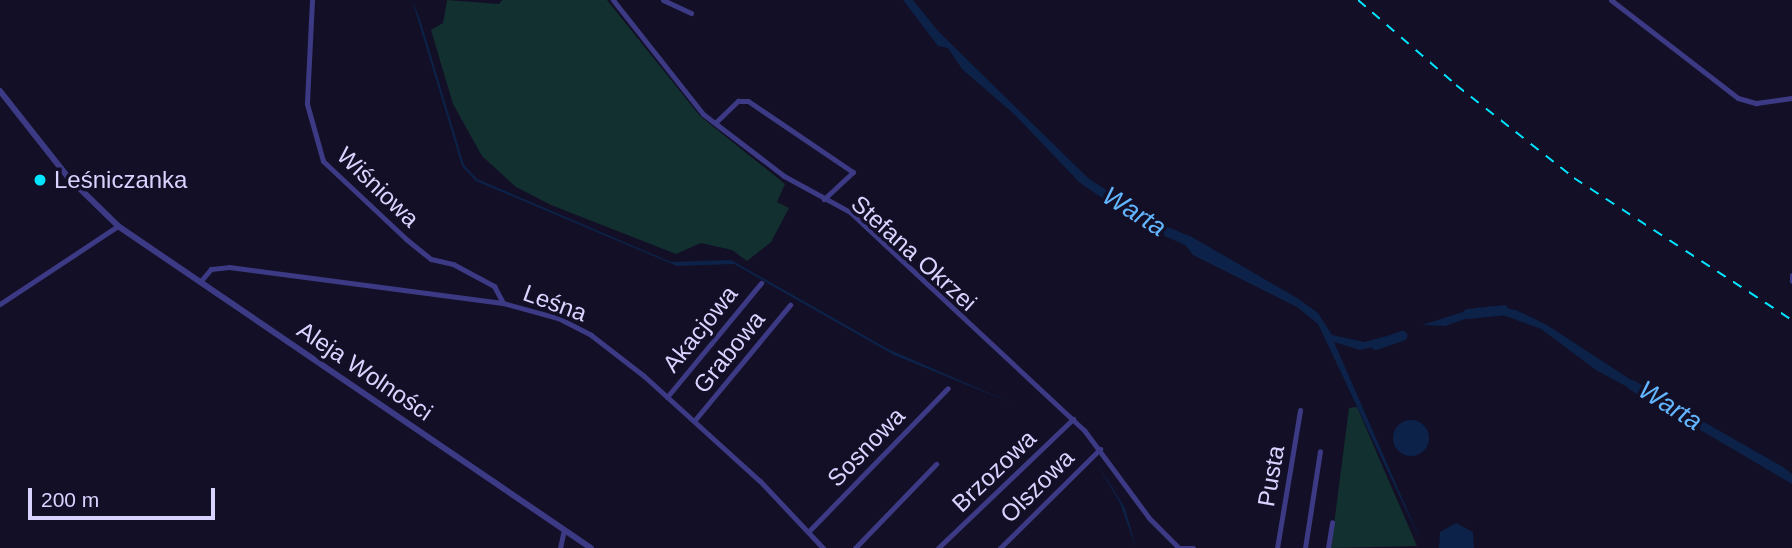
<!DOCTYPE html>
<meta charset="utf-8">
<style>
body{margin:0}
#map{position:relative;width:1792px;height:548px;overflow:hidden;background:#130f26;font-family:Arial,sans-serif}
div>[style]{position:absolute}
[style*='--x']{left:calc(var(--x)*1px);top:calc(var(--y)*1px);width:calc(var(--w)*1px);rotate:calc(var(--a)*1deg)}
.green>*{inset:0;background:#12302f}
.water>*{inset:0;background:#0c2248}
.round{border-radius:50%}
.river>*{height:10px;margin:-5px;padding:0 5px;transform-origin:5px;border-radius:5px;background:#0c2248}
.minor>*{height:5px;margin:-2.5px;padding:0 2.5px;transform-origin:2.5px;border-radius:2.5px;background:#3d3a85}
.tertiary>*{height:6px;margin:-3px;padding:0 3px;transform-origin:3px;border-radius:3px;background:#3d3a85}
.rail>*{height:2px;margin-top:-1px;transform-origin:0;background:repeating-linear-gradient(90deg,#00e5ff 0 10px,transparent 0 19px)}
.dots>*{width:19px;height:19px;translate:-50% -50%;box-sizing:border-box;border:4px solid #130f26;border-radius:50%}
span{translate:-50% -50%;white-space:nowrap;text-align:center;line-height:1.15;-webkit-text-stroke:7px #130f26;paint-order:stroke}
.poi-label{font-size:24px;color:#d9d4ff}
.left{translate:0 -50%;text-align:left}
.street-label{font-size:24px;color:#d9d4ff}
.water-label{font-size:26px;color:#62b6ff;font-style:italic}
.scale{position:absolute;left:28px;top:488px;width:187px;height:32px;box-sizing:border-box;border:4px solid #d9d4ff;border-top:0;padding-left:9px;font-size:21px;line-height:24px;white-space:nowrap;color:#d9d4ff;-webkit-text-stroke:5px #130f26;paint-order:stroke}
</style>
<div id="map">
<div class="green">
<i style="clip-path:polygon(447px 0,499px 4px,502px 0,607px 0,700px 116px,785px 184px,777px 202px,789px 208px,771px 242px,747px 261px,732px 250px,701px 243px,676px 254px,551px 205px,516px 187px,482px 156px,453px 104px,431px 30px,443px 23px)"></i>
<i style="clip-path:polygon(1357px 407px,1417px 546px,1331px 548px,1349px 408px)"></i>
</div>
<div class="water">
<i style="clip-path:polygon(412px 0,420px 19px,464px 165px,477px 179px,671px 262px,731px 260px,888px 349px,1021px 407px,894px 355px,734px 264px,677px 266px,476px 181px,462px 166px)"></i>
<i style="clip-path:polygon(903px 0,913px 0,938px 31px,1088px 178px,1155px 222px,1192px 237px,1297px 298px,1318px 313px,1332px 335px,1364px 342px,1383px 337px,1389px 343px,1360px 350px,1334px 342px,1424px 548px,1318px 324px,1297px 307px,1193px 255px,1185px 245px,1149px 229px,1080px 183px,1014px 114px,962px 69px,948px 48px,938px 46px)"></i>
<i style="clip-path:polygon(1489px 306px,1516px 310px,1547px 325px,1645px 389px,1642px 395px,1596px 370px,1541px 329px,1492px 311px)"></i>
<i style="clip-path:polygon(1479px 307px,1483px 313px,1445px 326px,1422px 325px)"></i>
<i style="clip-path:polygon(1653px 393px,1783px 467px,1792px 474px,1792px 484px,1650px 400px)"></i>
<i class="round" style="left:1393px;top:420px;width:36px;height:36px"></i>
<i style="clip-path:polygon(1093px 457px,1125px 508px,1136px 548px,1120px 503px)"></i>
<i style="clip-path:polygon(1456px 523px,1473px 532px,1474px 548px,1439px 548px,1440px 532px)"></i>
</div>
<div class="river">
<i style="--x:1468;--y:314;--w:36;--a:-6"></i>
<i style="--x:1376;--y:345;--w:28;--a:-19"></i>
<i style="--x:1632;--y:385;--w:36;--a:32"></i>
</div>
<div class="minor">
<i style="--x:312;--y:0;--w:104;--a:92.8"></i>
<i style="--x:307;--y:104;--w:59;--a:74.3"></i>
<i style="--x:323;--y:161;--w:114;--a:43.2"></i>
<i style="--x:406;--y:239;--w:32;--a:39"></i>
<i style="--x:431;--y:259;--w:23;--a:13"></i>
<i style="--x:453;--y:264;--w:47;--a:28.2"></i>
<i style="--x:494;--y:286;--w:19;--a:62"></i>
<i style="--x:613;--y:0;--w:145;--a:51.7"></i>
<i style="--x:703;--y:114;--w:102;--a:37.4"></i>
<i style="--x:784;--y:176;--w:75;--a:28.6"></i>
<i style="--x:850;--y:212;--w:320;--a:43"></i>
<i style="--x:1084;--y:430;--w:109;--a:53.5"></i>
<i style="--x:1149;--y:518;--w:42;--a:45"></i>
<i style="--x:663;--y:0;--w:31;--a:25"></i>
<i style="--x:1611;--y:0;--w:160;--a:37.7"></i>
<i style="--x:1738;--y:98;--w:19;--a:16"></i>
<i style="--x:1756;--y:103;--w:36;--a:-8"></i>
<i style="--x:715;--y:123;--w:32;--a:-44"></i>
<i style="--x:738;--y:101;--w:10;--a:0"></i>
<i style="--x:748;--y:101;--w:127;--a:34.1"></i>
<i style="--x:853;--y:172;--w:40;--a:137"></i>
<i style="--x:1792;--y:275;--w:6;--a:90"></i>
<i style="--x:200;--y:282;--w:17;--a:-50"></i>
<i style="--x:211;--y:269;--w:18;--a:-6"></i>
<i style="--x:229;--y:267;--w:276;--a:7.5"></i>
<i style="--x:503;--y:303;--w:57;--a:15.3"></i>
<i style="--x:558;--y:318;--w:37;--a:27"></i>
<i style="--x:591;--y:335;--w:67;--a:37.7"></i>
<i style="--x:644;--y:376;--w:156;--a:42.2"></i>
<i style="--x:760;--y:481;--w:92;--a:46.8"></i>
<i style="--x:0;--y:304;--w:141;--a:-33.5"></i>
<i style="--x:667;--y:397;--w:148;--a:-50.5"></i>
<i style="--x:694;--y:421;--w:151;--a:-50.4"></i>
<i style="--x:809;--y:531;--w:199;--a:-45.8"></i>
<i style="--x:560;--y:548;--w:19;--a:-78"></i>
<i style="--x:855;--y:548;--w:117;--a:-46"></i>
<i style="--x:938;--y:548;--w:187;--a:-43.7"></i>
<i style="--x:1000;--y:548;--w:141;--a:-44.7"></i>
<i style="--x:1179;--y:548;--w:14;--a:0"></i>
<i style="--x:1277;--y:548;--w:140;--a:-80.5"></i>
<i style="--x:1305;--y:548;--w:98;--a:-81.2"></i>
<i style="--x:1328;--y:548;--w:26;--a:-81"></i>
</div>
<div class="tertiary">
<i style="--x:0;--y:91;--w:110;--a:51.7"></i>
<i style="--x:68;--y:177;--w:70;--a:44.4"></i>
<i style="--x:118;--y:226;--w:572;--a:34.25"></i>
</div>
<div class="rail">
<i style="--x:1358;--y:0;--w:130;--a:40.9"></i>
<i style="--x:1456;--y:85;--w:150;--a:38.2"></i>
<i style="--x:1574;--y:178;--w:260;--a:33.1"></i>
</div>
<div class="dots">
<i style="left:40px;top:180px;background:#00e5ff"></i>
</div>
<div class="poi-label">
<span class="left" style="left:54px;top:180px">Leśniczanka</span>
</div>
<div class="street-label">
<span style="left:378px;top:187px;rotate:44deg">Wiśniowa</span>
<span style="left:914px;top:253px;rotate:42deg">Stefana Okrzei</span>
<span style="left:555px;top:303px;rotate:20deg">Leśna</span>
<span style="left:700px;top:329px;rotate:-51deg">Akacjowa</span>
<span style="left:729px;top:352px;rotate:-51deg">Grabowa</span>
<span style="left:365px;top:371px;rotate:34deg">Aleja Wolności</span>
<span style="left:866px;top:447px;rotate:-46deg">Sosnowa</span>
<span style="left:994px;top:471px;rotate:-44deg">Brzozowa</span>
<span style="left:1271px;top:476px;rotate:-80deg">Pusta</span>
<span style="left:1037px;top:486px;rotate:-45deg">Olszowa</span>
</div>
<div class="water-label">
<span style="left:1134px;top:212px;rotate:32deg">Warta</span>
<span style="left:1670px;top:406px;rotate:32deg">Warta</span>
</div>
<div class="scale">200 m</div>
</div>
